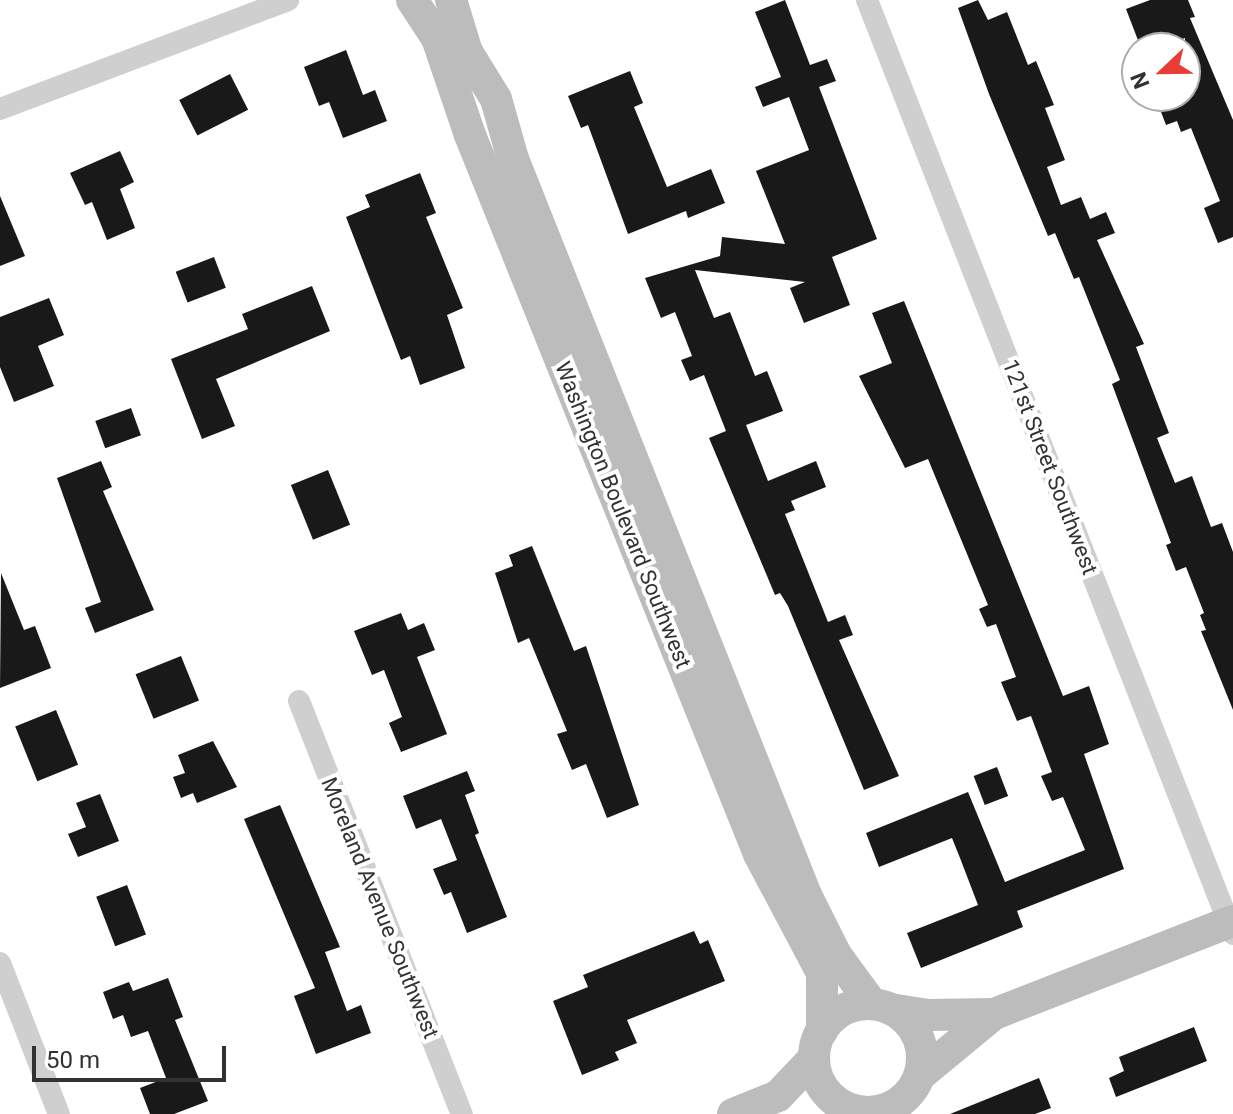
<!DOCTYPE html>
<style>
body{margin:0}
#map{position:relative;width:1233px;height:1114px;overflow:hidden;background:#fff;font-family:Roboto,sans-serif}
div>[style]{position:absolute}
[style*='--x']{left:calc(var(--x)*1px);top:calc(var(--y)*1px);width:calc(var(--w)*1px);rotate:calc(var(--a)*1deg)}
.building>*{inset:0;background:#191919;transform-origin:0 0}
.street>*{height:22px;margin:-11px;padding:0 11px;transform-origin:11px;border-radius:11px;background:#cfcfcf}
.secondary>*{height:32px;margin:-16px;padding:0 16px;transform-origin:16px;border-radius:16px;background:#bcbcbc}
.secondary>.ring{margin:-16px;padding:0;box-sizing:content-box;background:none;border:32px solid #bcbcbc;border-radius:50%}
span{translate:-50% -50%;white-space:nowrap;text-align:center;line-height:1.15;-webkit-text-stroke:8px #fff;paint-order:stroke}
.street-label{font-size:22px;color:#323232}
.north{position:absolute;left:1121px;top:32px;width:80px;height:80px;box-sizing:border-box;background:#fff;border:2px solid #adadad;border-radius:50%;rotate:248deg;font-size:22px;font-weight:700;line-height:32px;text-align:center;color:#323232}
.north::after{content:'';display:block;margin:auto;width:28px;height:36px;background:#e83c36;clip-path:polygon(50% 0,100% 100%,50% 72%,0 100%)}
.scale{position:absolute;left:32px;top:1046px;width:194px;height:36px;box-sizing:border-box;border:4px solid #323232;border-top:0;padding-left:10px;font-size:24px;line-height:28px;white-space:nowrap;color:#323232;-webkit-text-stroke:6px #fff;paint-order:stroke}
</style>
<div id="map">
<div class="building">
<i style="clip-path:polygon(785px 0,810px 65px,827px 59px,836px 81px,819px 87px,877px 239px,832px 257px,850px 305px,804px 323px,790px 288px,805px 282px,695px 270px,714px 318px,730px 312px,755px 376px,767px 371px,783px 411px,746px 425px,768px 481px,816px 461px,826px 487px,791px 501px,795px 510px,785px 514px,828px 622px,845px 615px,853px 635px,839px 640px,899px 776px,864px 790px,788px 606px,780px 593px,775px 595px,709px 438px,726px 431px,704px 375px,690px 381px,681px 360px,692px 356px,675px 312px,661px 318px,645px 278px,720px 256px,722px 237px,785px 244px,756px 171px,809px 150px,789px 97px,763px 107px,755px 87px,781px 77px,755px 12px)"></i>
<i style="clip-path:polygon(978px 0,988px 20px,1007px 12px,1028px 65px,1036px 61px,1054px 105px,1045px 108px,1065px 160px,1047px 167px,1061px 205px,1081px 197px,1090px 219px,1106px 212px,1115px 233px,1097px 240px,1144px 344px,1136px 347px,1169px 433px,1157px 438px,1175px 483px,1192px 476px,1211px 527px,1222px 523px,1233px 552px,1233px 710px,1201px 631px,1206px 630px,1200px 615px,1204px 613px,1186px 567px,1176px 571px,1166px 545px,1171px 543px,1112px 384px,1120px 380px,1079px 277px,1074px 279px,1055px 233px,1048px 236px,989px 94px,958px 8px)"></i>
<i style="clip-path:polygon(1150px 0,1188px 0,1195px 17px,1190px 18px,1233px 120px,1233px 237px,1218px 243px,1204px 208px,1220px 201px,1191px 128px,1181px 132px,1177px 121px,1166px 125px,1155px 96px,1185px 96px,1185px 38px,1159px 48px,1141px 48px,1126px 9px)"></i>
<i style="clip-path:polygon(346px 50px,363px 95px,375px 90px,387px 121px,343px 138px,329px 102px,319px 106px,304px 67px)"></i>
<i style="clip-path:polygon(630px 71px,643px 103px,634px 107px,667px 187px,711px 169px,725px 203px,688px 218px,686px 211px,628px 234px,588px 125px,581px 128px,568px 96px)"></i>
<i style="left:230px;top:74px;width:40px;height:57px;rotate:63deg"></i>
<i style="clip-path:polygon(120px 151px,134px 182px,120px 189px,135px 228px,107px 240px,92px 202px,85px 205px,70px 173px)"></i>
<i style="clip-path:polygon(420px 173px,436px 213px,426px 217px,463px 308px,447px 315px,465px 368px,420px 385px,410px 356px,401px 360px,346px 217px,370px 207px,365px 195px)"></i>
<i style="clip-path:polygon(0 196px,25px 256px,0 266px)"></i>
<i style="left:214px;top:257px;width:33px;height:41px;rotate:69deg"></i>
<i style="clip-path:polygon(312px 286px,330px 331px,216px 379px,235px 426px,202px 439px,171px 359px,248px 329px,242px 314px)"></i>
<i style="clip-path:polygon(49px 298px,64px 335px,38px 346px,54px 386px,14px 402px,0 367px,0 317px)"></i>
<i style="clip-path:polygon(904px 301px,1063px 696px,1089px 686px,1109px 744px,1084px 754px,1124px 869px,1017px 911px,1023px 927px,921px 968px,907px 933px,978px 905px,960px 858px,952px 838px,879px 867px,866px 833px,968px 792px,1005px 882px,1085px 850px,1063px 797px,1052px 801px,1041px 776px,1052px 772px,1031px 716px,1017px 721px,1001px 682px,1016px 677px,996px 624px,987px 627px,979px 609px,988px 605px,928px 459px,905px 468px,859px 376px,892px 363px,872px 313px)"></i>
<i style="left:131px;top:408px;width:29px;height:38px;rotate:70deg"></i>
<i style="clip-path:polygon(101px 461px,112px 487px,103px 491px,154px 610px,95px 633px,85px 608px,101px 602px,57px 478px)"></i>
<i style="left:328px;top:470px;width:59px;height:40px;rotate:68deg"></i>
<i style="clip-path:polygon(532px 546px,574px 651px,586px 646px,639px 805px,607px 818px,586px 764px,572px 770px,557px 734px,567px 731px,529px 638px,518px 643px,495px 573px,513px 566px,509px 555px)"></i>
<i style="clip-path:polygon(1px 573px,24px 630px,35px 626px,51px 668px,0 688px)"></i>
<i style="clip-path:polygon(401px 613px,408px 630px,424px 623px,435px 650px,417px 657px,447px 734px,401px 752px,389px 723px,402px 717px,384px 670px,372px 675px,354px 631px)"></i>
<i style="left:181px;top:656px;width:48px;height:49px;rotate:68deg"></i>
<i style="left:56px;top:710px;width:59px;height:44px;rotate:68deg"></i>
<i style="clip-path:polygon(213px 741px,237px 787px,197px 803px,193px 793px,181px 798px,173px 777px,185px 773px,178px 755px)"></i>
<i style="left:997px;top:767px;width:31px;height:25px;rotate:69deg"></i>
<i style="clip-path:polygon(467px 771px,475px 791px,465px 795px,479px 833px,475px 835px,507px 917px,467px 933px,451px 892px,444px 895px,433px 869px,457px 860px,441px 819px,416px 829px,403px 796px)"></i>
<i style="clip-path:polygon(100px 794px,119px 841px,78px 857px,68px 834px,86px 827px,76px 803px)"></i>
<i style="clip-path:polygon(280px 805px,340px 947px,325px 952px,347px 1011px,361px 1005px,371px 1033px,316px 1054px,294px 996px,315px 988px,244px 819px)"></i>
<i style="left:127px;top:885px;width:53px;height:33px;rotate:69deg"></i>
<i style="clip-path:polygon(694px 931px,700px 944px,708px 940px,725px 981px,627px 1020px,637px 1043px,615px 1052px,619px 1060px,582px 1075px,553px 1001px,588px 987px,583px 975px)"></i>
<i style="clip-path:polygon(168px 978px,183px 1017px,175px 1020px,208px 1101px,174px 1114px,150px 1114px,140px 1088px,166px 1078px,148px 1031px,131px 1037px,123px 1015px,113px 1019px,103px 992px,129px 982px,133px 991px)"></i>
<i style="clip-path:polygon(1194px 1027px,1207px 1061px,1116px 1097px,1109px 1078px,1124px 1071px,1119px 1057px)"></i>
<i style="clip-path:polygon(1039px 1078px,1051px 1108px,1035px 1114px,950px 1114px)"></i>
</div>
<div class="street">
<i style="--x:867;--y:0;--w:1003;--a:68.6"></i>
<i style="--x:0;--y:109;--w:308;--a:-20.7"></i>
<i style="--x:299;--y:701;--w:444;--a:68.5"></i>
<i style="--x:0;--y:963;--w:162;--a:68.7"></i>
</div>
<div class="secondary">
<i style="--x:412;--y:0;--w:45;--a:56.7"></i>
<i style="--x:437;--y:38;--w:102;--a:71.2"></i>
<i style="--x:470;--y:135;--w:775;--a:68.1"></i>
<i style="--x:759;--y:854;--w:135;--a:62.1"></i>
<i style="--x:822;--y:973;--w:58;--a:90"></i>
<i style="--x:451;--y:0;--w:54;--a:72.9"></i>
<i style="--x:467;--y:52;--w:55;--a:58.3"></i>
<i style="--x:496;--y:99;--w:62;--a:74.2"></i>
<i style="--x:513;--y:159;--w:792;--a:68.29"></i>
<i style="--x:806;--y:895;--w:67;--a:63.4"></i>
<i style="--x:836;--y:955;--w:61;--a:53.7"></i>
<i class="ring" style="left:814px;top:1004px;width:76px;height:76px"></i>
<i style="--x:890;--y:1009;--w:37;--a:9"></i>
<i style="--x:927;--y:1015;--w:67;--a:-0.9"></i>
<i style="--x:919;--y:1076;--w:97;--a:-39.6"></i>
<i style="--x:994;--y:1014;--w:256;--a:-21.3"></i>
<i style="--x:733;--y:1114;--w:48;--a:-21.8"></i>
<i style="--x:778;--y:1096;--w:52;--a:-46.5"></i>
</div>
<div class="street-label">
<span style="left:1050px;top:467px;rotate:69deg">121st Street Southwest</span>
<span style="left:623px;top:515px;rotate:68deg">Washington Boulevard Southwest</span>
<span style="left:380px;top:908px;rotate:68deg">Moreland Avenue Southwest</span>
</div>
<div class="north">N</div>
<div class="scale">50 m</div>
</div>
